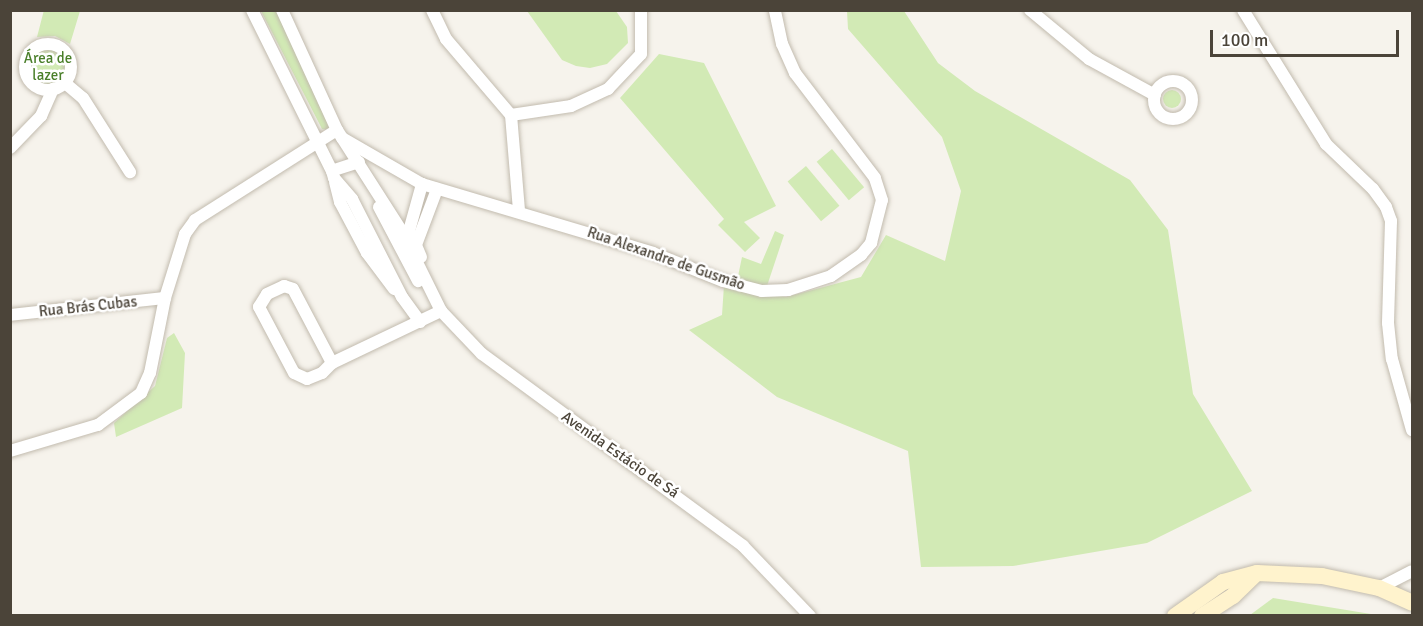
<!DOCTYPE html>
<meta charset="utf-8">
<style>
body{margin:0}
#map{position:relative;width:1423px;height:626px;overflow:hidden;background:#f6f3ec;font-family:Signika,sans-serif}
div>[style]{position:absolute}
[style*='--x']{left:calc(var(--x)*1px);top:calc(var(--y)*1px);width:calc(var(--w)*1px);rotate:calc(var(--a)*1deg)}
.green>*{inset:0;background:#d2eab5;transform-origin:0 0}
.round{border-radius:50%}
.roads{filter:drop-shadow(0 0 2px #c2bbae) drop-shadow(0 0 2px #c2bbae)}
.street>*{height:12px;margin:-6px;padding:0 6px;transform-origin:6px;border-radius:6px;background:#fff}
.street>.ring{margin:-6px;padding:0;box-sizing:content-box;background:none;border:12px solid #fff;border-radius:50%}
.secondary>*{height:16px;margin:-8px;padding:0 8px;transform-origin:8px;border-radius:8px;background:#fff3cd}
span{translate:-50% -50%;white-space:nowrap;text-align:center;line-height:1.15;-webkit-text-stroke:5px #fff;paint-order:stroke}
.park-label{font-size:15px;color:#4a7f2a}
.street-label{font-size:15px;color:#4b4439}
.frame{position:absolute;inset:0;border:12px solid #4b4439;pointer-events:none}
.scale{position:absolute;left:1210px;top:30px;width:189px;height:27px;box-sizing:border-box;border:3px solid #4b4439;border-top:0;padding-left:8px;font-size:18px;line-height:21px;white-space:nowrap;color:#4b4439;-webkit-text-stroke:4px #fff;paint-order:stroke}
</style>
<div id="map">
<div class="green">
<i style="clip-path:polygon(44px 10px,80px 11px,70px 44px,55px 36px,37px 37px)"></i>
<i style="clip-path:polygon(261px 11px,278px 11px,331px 130px,322px 129px,319px 123px)"></i>
<i style="clip-path:polygon(527px 11px,616px 11px,627px 27px,628px 43px,607px 64px,590px 68px,576px 66px,562px 60px)"></i>
<i style="clip-path:polygon(847px 11px,904px 11px,938px 63px,975px 91px,1130px 180px,1168px 230px,1193px 394px,1252px 491px,1147px 543px,1013px 566px,921px 567px,908px 451px,777px 397px,689px 330px,722px 315px,724px 285px,786px 297px,861px 277px,886px 235px,945px 261px,961px 191px,942px 137px,848px 29px)"></i>
<i class="round" style="left:30px;top:49px;width:36px;height:36px"></i>
<i style="clip-path:polygon(659px 54px,704px 63px,776px 206px,744px 222px,760px 238px,745px 252px,718px 225px,724px 219px,620px 98px)"></i>
<i class="round" style="left:1163px;top:90px;width:18px;height:18px"></i>
<i style="left:832px;top:149px;width:50px;height:20px;rotate:50deg"></i>
<i style="left:806px;top:166px;width:52px;height:24px;rotate:50deg"></i>
<i style="clip-path:polygon(775px 231px,784px 235px,766px 289px,737px 281px,742px 257px,761px 264px)"></i>
<i style="clip-path:polygon(174px 333px,185px 353px,182px 408px,116px 437px,114px 423px,155px 386px,167px 338px)"></i>
<i style="clip-path:polygon(1273px 598px,1377px 615px,1250px 615px)"></i>
</div>
<div class="roads">
<div class="street">
<i style="--x:252;--y:10;--w:180;--a:63.6"></i>
<i style="--x:282;--y:10;--w:132;--a:65.4"></i>
<i style="--x:337;--y:130;--w:119;--a:57.4"></i>
<i style="--x:401;--y:230;--w:90;--a:63.7"></i>
<i style="--x:441;--y:311;--w:59;--a:46.4"></i>
<i style="--x:482;--y:354;--w:324;--a:36.3"></i>
<i style="--x:743;--y:546;--w:97;--a:46.3"></i>
<i style="--x:432;--y:10;--w:32;--a:64"></i>
<i style="--x:446;--y:39;--w:100;--a:49.5"></i>
<i style="--x:511;--y:115;--w:95;--a:85.2"></i>
<i style="--x:1030;--y:10;--w:77;--a:39.7"></i>
<i style="--x:1089;--y:59;--w:75;--a:28.6"></i>
<i style="--x:1243;--y:10;--w:158;--a:58.2"></i>
<i style="--x:1326;--y:144;--w:65;--a:43.8"></i>
<i style="--x:1373;--y:189;--w:22;--a:54"></i>
<i style="--x:1386;--y:207;--w:15;--a:70"></i>
<i style="--x:1391;--y:221;--w:102;--a:91.7"></i>
<i style="--x:1388;--y:323;--w:36;--a:84"></i>
<i style="--x:1392;--y:359;--w:74;--a:74.3"></i>
<i class="ring" style="left:25px;top:44px;width:34px;height:34px"></i>
<i class="ring" style="left:1154px;top:81px;width:26px;height:26px"></i>
<i style="--x:65;--y:83;--w:23;--a:40"></i>
<i style="--x:83;--y:98;--w:88;--a:57.6"></i>
<i style="--x:511;--y:115;--w:61;--a:-8.5"></i>
<i style="--x:571;--y:106;--w:41;--a:-24.7"></i>
<i style="--x:608;--y:89;--w:48;--a:-46.7"></i>
<i style="--x:641;--y:54;--w:44;--a:-90"></i>
<i style="--x:342;--y:138;--w:92;--a:29.9"></i>
<i style="--x:422;--y:184;--w:241;--a:16.6"></i>
<i style="--x:653;--y:253;--w:75;--a:21.8"></i>
<i style="--x:723;--y:281;--w:40;--a:14.4"></i>
<i style="--x:762;--y:291;--w:26;--a:-2"></i>
<i style="--x:788;--y:290;--w:45;--a:-18"></i>
<i style="--x:831;--y:276;--w:37;--a:-35"></i>
<i style="--x:861;--y:255;--w:16;--a:-50"></i>
<i style="--x:871;--y:243;--w:44;--a:-75.7"></i>
<i style="--x:882;--y:200;--w:23;--a:-108"></i>
<i style="--x:875;--y:178;--w:132;--a:-127.3"></i>
<i style="--x:795;--y:73;--w:32;--a:-114"></i>
<i style="--x:782;--y:44;--w:35;--a:-102"></i>
<i style="--x:10;--y:148;--w:45;--a:-45.9"></i>
<i style="--x:41;--y:116;--w:30;--a:-66"></i>
<i style="--x:359;--y:162;--w:28;--a:162"></i>
<i style="--x:332;--y:171;--w:7;--a:74"></i>
<i style="--x:334;--y:178;--w:28;--a:49"></i>
<i style="--x:352;--y:199;--w:110;--a:63"></i>
<i style="--x:402;--y:297;--w:31;--a:54"></i>
<i style="--x:335;--y:182;--w:21;--a:76"></i>
<i style="--x:340;--y:202;--w:58;--a:62.1"></i>
<i style="--x:367;--y:253;--w:45;--a:53.1"></i>
<i style="--x:379;--y:207;--w:84;--a:62.2"></i>
<i style="--x:414;--y:241;--w:11;--a:-117"></i>
<i style="--x:409;--y:231;--w:49;--a:-74.5"></i>
<i style="--x:421;--y:257;--w:13;--a:-113"></i>
<i style="--x:416;--y:245;--w:60;--a:-69.4"></i>
<i style="--x:284;--y:286;--w:9;--a:18"></i>
<i style="--x:293;--y:289;--w:84;--a:62.2"></i>
<i style="--x:332;--y:363;--w:14;--a:135"></i>
<i style="--x:322;--y:373;--w:16;--a:158"></i>
<i style="--x:307;--y:379;--w:14;--a:-155"></i>
<i style="--x:294;--y:373;--w:75;--a:-117.9"></i>
<i style="--x:259;--y:307;--w:15;--a:-58"></i>
<i style="--x:267;--y:294;--w:19;--a:-25"></i>
<i style="--x:10;--y:315;--w:156;--a:-6.3"></i>
<i style="--x:332;--y:363;--w:121;--a:-25.5"></i>
<i style="--x:10;--y:451;--w:92;--a:-16.5"></i>
<i style="--x:98;--y:425;--w:54;--a:-36.7"></i>
<i style="--x:141;--y:393;--w:22;--a:-66"></i>
<i style="--x:150;--y:373;--w:76;--a:-78.7"></i>
<i style="--x:165;--y:298;--w:67;--a:-72.6"></i>
<i style="--x:185;--y:234;--w:17;--a:-54"></i>
<i style="--x:195;--y:220;--w:168;--a:-32.4"></i>
<i style="--x:1379;--y:588;--w:37;--a:-27"></i>
</div>
<div class="secondary">
<i style="--x:1175;--y:616;--w:59;--a:-35.3"></i>
<i style="--x:1223;--y:582;--w:35;--a:-15"></i>
<i style="--x:1257;--y:573;--w:65;--a:2.6"></i>
<i style="--x:1322;--y:576;--w:58;--a:11.9"></i>
<i style="--x:1379;--y:588;--w:36;--a:24"></i>
<i style="--x:1202;--y:616;--w:37;--a:-33"></i>
<i style="--x:1233;--y:596;--w:29;--a:-44"></i>
</div>
</div>
<div class="park-label">
<span style="left:48px;top:67px">Área de<br>lazer</span>
</div>
<div class="street-label">
<span style="left:666px;top:259px;rotate:19deg">Rua Alexandre de Gusmão</span>
<span style="left:88px;top:307px;rotate:-6deg">Rua Brás Cubas</span>
<span style="left:620px;top:455px;rotate:35deg">Avenida Estácio de Sá</span>
</div>
<div class="frame"></div>
<div class="scale">100 m</div>
</div>
